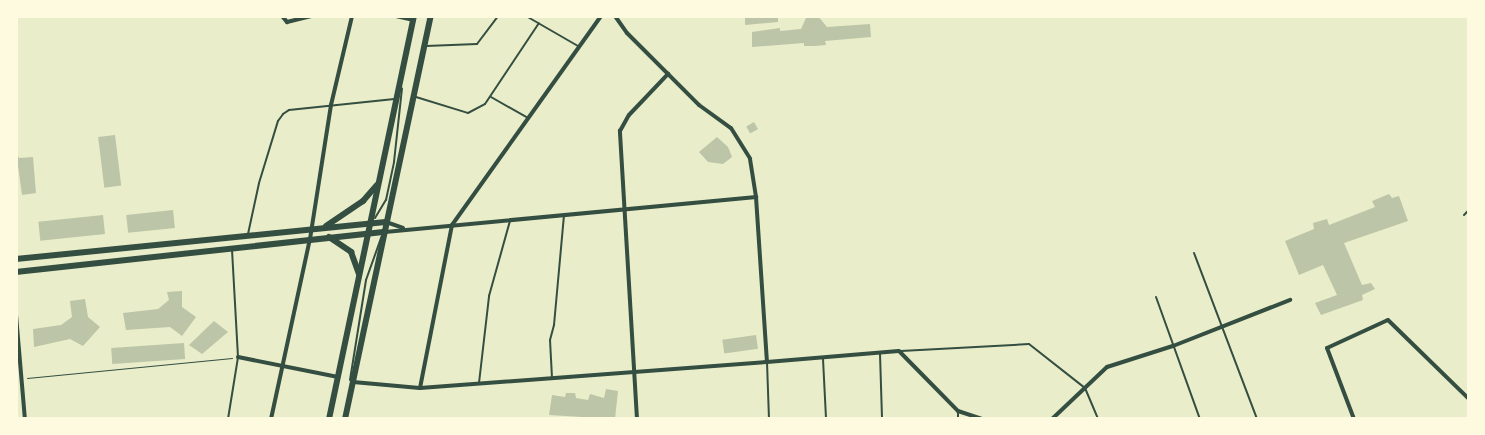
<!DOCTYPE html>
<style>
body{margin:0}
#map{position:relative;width:1485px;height:435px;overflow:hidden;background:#e9edc9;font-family:Figtree,sans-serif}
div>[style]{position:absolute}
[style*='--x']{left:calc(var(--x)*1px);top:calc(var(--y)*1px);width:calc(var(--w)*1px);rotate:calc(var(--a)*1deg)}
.building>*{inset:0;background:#bcc5a7;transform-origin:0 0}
.path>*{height:1px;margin:-0.5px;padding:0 0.5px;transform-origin:0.5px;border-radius:0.5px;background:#344e41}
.service>*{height:2px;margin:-1px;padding:0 1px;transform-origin:1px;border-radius:1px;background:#344e41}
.minor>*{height:4px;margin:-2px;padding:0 2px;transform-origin:2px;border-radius:2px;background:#344e41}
.secondary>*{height:5.5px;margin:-2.75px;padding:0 2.75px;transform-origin:2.75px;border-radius:2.75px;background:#344e41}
.primary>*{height:6px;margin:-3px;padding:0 3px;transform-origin:3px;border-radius:3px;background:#344e41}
span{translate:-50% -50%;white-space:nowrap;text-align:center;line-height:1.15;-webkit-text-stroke:4px #fefae0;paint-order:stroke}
.frame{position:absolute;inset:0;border:18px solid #fefae0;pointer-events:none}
</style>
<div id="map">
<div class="building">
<i style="clip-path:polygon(745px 16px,778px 16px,778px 22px,745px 25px)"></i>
<i style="clip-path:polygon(818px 16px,827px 27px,870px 24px,871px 37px,825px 41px,826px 45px,815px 46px,804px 46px,804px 43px,752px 47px,752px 32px,780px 28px,780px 31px,801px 29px,806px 18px)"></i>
<i style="left:754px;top:122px;width:8px;height:9px;rotate:60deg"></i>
<i style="left:115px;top:135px;width:51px;height:17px;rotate:83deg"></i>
<i style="clip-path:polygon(717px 137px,728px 147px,732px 157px,723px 164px,708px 162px,699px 152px)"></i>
<i style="clip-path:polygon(16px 151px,19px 158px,33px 157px,36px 193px,22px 195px)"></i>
<i style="clip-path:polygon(1389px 194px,1392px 198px,1399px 196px,1408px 221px,1344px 243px,1362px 285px,1371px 283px,1375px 289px,1362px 295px,1363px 300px,1321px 315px,1315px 303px,1337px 295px,1323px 265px,1299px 275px,1285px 241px,1314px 229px,1313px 223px,1327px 219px,1329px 225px,1375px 207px,1372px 201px)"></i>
<i style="left:173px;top:210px;width:18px;height:47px;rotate:84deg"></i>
<i style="left:103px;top:215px;width:19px;height:65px;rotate:84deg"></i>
<i style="clip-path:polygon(182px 291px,182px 307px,196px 317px,182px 336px,170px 327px,126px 330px,123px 313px,158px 309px,169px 300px,167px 292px)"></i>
<i style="clip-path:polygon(85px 299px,88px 317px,100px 327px,83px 346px,70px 339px,34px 347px,33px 329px,61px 325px,72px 317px,70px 301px)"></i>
<i style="clip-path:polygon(214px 321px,228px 332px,202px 354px,189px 345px)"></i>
<i style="left:756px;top:335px;width:14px;height:34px;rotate:82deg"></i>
<i style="left:184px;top:343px;width:16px;height:73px;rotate:86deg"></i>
<i style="clip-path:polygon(606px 389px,618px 391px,615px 419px,549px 415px,552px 395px,565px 397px,566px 393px,575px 393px,576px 398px,588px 400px,590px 394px,604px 398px)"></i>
</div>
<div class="path">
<i style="--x:27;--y:378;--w:206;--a:-5.6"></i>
</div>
<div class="service">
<i style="--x:526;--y:16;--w:60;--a:30"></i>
<i style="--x:426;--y:46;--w:51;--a:-2.2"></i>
<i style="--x:477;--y:44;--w:35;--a:-53"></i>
<i style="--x:416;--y:97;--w:54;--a:17.1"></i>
<i style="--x:468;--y:113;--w:19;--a:-28"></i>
<i style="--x:485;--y:104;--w:97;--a:-56.3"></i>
<i style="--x:491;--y:97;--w:43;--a:29.6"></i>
<i style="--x:1464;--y:215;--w:7;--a:-45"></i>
<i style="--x:375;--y:218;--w:21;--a:-59"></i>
<i style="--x:386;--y:200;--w:39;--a:-78"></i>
<i style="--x:394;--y:162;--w:74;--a:-83.8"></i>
<i style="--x:248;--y:234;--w:52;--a:-77.8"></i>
<i style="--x:259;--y:183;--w:65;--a:-73"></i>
<i style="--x:278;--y:121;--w:9;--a:-54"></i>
<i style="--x:283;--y:114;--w:7;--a:-34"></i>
<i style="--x:289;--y:110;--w:106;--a:-6"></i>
<i style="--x:1194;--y:253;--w:178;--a:69.2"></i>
<i style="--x:1156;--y:297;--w:130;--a:70.2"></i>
<i style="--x:901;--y:351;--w:128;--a:-3.1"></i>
<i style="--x:1029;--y:344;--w:71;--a:38.2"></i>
<i style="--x:1085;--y:388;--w:34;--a:67"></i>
<i style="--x:880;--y:354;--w:65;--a:88.2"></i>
<i style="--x:823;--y:359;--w:60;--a:87.1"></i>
<i style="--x:767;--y:362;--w:57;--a:88"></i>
<i style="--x:552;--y:378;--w:38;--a:-93"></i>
<i style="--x:550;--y:340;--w:16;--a:-75"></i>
<i style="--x:554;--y:325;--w:109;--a:-84.8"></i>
<i style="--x:350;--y:380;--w:101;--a:-80.9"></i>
<i style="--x:366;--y:280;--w:45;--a:-70.3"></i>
<i style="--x:479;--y:383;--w:88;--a:-83.4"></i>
<i style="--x:489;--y:296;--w:78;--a:-74.4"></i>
<i style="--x:228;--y:419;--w:63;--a:-80.8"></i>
<i style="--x:238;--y:357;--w:107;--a:-93.2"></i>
<i style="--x:958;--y:419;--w:8;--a:-90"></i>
</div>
<div class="minor">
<i style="--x:282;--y:16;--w:8;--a:50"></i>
<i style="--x:287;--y:22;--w:25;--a:-14"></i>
<i style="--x:396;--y:16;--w:17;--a:13"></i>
<i style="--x:615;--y:16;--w:21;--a:55"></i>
<i style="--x:627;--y:33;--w:102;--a:45"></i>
<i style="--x:699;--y:105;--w:39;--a:36"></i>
<i style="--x:731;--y:128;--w:36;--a:58"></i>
<i style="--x:750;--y:159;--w:38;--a:81"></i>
<i style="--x:756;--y:197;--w:165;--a:86.2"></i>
<i style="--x:767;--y:362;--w:132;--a:-4.8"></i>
<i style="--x:899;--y:351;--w:84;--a:45.5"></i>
<i style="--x:958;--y:411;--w:26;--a:18"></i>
<i style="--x:386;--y:222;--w:18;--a:19"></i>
<i style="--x:385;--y:232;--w:373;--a:-5.4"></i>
<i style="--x:16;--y:315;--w:104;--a:85.1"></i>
<i style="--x:238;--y:357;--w:102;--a:11.3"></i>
<i style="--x:353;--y:382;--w:67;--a:5.1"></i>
<i style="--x:420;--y:388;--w:348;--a:-4.3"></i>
<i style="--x:420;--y:388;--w:166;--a:-78.9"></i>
<i style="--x:452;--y:225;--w:257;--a:-54.5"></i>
<i style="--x:271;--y:419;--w:184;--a:-77.8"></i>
<i style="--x:310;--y:239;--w:136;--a:-81.1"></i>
<i style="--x:331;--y:105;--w:91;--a:-76.7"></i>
<i style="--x:637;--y:419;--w:289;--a:-93.4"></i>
<i style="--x:620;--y:131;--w:18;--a:-61"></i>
<i style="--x:629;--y:115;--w:57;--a:-46.4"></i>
<i style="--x:1052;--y:419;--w:76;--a:-43.4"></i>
<i style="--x:1107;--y:367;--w:69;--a:-17.7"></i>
<i style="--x:1173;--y:346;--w:126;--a:-21.5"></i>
<i style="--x:1354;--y:419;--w:76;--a:-110.8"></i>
<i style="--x:1327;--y:348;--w:67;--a:-24.7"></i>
<i style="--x:1388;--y:320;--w:113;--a:44.3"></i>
</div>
<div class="secondary">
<i style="--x:16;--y:259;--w:371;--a:-5.7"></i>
<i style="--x:16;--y:272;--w:369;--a:-6.2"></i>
</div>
<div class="primary">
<i style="--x:326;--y:226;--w:45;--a:-34"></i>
<i style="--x:363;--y:201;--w:21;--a:-49"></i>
<i style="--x:329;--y:237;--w:27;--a:34"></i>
<i style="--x:351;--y:252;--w:23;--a:70"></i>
<i style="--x:329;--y:419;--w:412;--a:-78.1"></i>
<i style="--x:345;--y:419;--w:412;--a:-78"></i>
</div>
<div class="frame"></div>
</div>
